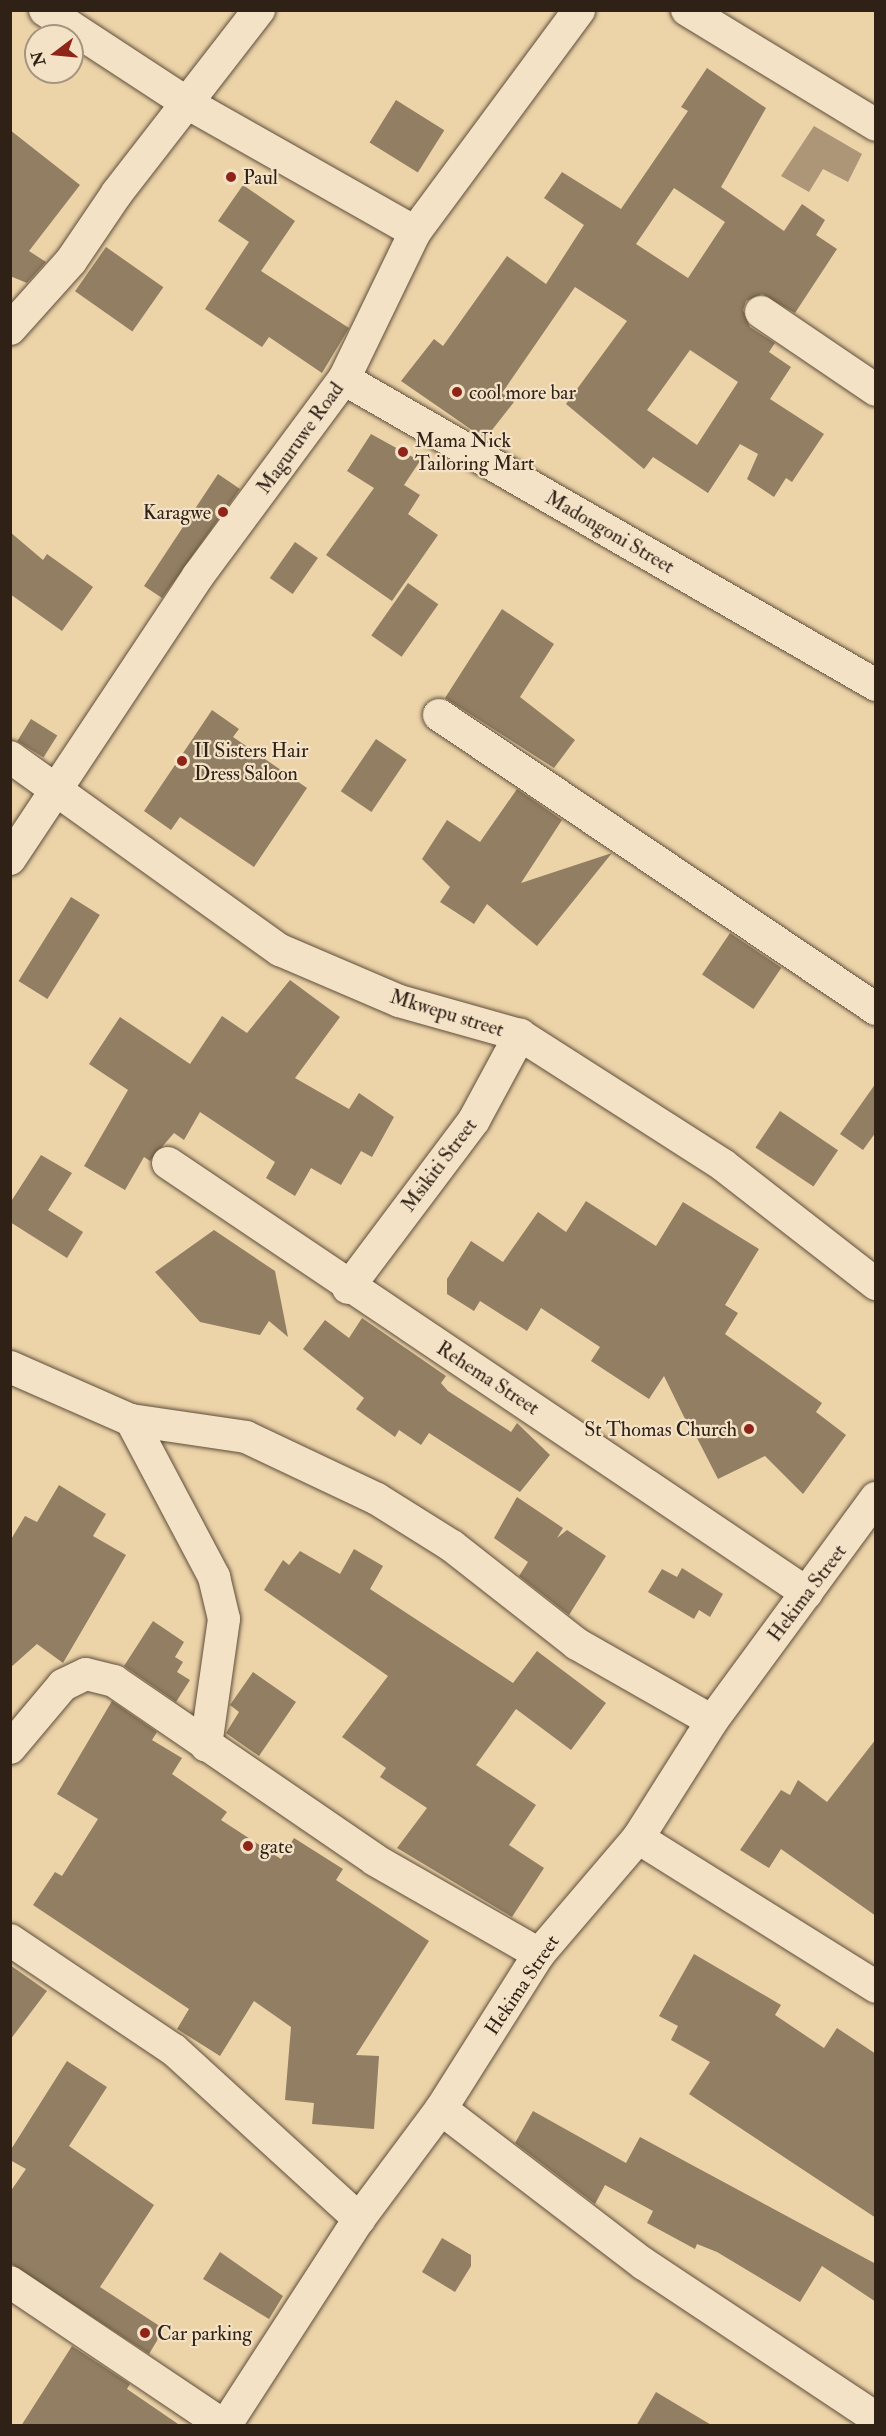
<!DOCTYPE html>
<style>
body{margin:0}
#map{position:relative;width:886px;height:2436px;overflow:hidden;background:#ecd3a8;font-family:"IM FELL Double Pica",serif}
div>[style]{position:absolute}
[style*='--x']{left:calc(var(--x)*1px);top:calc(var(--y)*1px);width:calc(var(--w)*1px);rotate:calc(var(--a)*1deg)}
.water>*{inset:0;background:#ac9677}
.building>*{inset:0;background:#927e62;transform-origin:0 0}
.roads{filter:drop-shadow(0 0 2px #5f4e3b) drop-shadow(0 0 2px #5f4e3b)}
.minor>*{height:32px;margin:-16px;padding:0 16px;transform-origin:16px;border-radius:16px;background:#f3e2c6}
.dots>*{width:16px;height:16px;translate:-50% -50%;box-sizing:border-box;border:3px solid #f3e2c6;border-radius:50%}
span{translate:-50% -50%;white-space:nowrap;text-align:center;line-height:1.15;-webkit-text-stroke:4.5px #f3e2c6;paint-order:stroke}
.poi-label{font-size:20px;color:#302117}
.left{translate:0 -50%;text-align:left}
.right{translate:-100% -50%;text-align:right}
.street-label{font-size:20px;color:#302117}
.frame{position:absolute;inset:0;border:12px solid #302117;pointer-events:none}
.north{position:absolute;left:24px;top:24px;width:60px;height:60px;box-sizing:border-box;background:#f3e2c6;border:2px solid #a59580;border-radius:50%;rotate:254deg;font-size:16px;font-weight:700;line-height:24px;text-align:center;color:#302117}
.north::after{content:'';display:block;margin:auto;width:21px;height:27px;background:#8f2418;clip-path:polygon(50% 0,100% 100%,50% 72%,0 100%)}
</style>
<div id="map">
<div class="water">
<i style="clip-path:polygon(814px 126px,862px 154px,848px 182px,823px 169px,809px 192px,781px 176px)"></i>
</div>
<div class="building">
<i style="clip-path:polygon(evenodd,707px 68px,766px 108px,721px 187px,784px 231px,802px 204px,825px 220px,816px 235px,837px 249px,795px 313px,762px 294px,746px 301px,743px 310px,750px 327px,775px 343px,769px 352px,791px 367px,770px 399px,824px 434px,792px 482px,786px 478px,774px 497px,747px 479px,758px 454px,740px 444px,708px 493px,653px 457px,644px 469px,566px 404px,627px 321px,575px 287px,502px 393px,514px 402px,485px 439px,401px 381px,434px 339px,443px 346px,507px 256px,546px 284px,584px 225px,544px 198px,562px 172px,621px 209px,688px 111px,681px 107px,707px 68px,674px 188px,725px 222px,688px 278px,636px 244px,674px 188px,707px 68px,690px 350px,738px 382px,697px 445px,647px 410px,690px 350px)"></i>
<i style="left:396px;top:100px;width:57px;height:50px;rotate:32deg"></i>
<i style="clip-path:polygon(10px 130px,80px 185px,29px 251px,46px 262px,27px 283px,10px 276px)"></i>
<i style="clip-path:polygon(243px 185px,295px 221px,261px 271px,349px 328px,322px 373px,269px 337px,262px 347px,205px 309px,249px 242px,218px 221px)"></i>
<i style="left:106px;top:247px;width:70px;height:54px;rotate:35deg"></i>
<i style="clip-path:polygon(371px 434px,420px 461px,404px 485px,420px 495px,408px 514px,438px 535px,392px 601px,326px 555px,374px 488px,347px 471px)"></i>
<i style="clip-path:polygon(218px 474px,240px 489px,162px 598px,144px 586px)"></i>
<i style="clip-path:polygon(10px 532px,43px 560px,47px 554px,93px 587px,62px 631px,10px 594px)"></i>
<i style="left:295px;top:542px;width:28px;height:44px;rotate:35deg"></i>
<i style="left:408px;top:583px;width:37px;height:64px;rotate:35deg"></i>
<i style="clip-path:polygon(502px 609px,554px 644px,520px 697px,575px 740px,554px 768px,445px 698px)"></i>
<i style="clip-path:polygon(212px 710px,239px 729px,233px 737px,307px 788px,254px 867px,180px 817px,171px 830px,144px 811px)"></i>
<i style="left:31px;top:719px;width:31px;height:26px;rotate:32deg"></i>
<i style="left:376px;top:739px;width:37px;height:63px;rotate:34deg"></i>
<i style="clip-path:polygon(517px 789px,562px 820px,521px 883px,612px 853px,537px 946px,487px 904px,474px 924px,440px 902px,450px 887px,422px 859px,447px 820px,480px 842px)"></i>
<i style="left:71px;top:897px;width:34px;height:99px;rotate:32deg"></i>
<i style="left:730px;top:933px;width:62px;height:50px;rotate:34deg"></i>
<i style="clip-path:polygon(290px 980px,340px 1017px,295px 1078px,349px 1109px,359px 1093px,394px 1117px,372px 1157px,361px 1151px,341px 1185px,311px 1168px,295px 1196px,266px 1178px,275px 1162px,200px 1112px,184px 1140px,174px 1133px,150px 1161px,144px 1157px,125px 1190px,84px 1166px,128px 1090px,89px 1064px,120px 1017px,190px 1064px,222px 1016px,247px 1033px)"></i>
<i style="clip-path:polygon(876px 1083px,876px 1132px,863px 1150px,840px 1134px)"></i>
<i style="left:780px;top:1111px;width:70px;height:44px;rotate:34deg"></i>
<i style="clip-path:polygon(41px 1155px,72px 1173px,48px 1210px,83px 1232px,67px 1258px,10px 1222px,10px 1203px)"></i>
<i style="clip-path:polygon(586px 1201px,656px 1246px,683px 1202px,759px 1249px,725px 1305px,738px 1313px,725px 1334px,822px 1403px,816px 1412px,846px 1435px,803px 1494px,765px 1456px,718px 1479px,697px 1438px,702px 1434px,688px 1425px,664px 1376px,649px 1399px,591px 1361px,600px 1347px,541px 1308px,527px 1331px,480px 1301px,474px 1311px,447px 1294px,447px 1279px,471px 1241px,503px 1262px,538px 1212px,566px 1232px)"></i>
<i style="clip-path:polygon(214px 1230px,275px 1271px,288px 1337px,269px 1321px,260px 1335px,200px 1322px,155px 1272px)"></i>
<i style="clip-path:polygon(362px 1318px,446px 1376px,441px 1383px,448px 1391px,511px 1432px,517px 1423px,550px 1455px,520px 1492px,429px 1433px,421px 1445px,399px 1430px,395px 1437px,356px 1409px,364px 1398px,303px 1349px,325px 1320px,349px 1338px)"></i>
<i style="clip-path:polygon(59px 1485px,106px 1514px,93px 1536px,126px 1555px,63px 1663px,37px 1644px,10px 1668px,10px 1541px,25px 1516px,37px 1522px)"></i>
<i style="clip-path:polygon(517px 1497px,563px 1528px,557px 1538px,567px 1530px,606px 1556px,569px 1615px,519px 1576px,528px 1562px,494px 1538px)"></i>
<i style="clip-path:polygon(354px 1549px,383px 1566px,370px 1589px,513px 1683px,537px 1651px,606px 1703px,571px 1750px,516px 1709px,476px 1765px,536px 1805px,509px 1845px,544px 1868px,512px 1917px,397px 1848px,427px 1808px,380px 1777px,386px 1768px,342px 1737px,388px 1676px,264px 1590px,283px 1560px,289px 1565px,300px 1551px,340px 1574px)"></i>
<i style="clip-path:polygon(682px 1568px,723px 1594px,710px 1617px,699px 1610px,694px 1619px,648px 1592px,662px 1569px,677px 1577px)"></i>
<i style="clip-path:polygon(153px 1621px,184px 1642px,175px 1657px,183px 1662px,177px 1672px,190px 1680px,176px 1702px,124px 1666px)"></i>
<i style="clip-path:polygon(253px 1672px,296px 1702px,259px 1756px,226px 1733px,239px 1712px,230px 1705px)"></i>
<i style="clip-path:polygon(112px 1701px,157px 1732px,152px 1740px,182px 1758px,172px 1774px,227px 1812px,221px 1820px,281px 1859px,294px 1838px,343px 1869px,336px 1880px,429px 1941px,356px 2055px,379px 2056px,374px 2129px,312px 2124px,314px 2103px,285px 2100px,291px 2027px,254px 2001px,220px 2056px,177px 2029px,189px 2009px,33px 1905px,55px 1872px,62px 1876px,98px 1819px,57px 1794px)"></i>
<i style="clip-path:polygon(876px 1739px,876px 1916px,781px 1849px,769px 1868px,740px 1850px,781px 1790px,790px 1795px,798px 1780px,827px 1802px)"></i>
<i style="clip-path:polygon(694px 1954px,781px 2005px,775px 2015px,824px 2048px,837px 2028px,876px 2054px,876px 2218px,689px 2094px,710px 2062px,671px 2040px,678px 2026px,659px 2016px)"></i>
<i style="clip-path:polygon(10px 1965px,47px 1991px,10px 2040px)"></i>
<i style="clip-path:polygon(67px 2061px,107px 2087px,69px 2146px,154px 2205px,100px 2287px,164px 2329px,149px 2354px,10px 2263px,10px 2192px,26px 2169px,10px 2160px,10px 2151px)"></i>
<i style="clip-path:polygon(533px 2111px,626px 2163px,640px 2137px,876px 2264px,876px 2302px,822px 2266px,800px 2302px,717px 2252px,697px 2244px,695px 2249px,647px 2223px,653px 2211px,605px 2185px,595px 2204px,515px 2143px)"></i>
<i style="clip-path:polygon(442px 2238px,471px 2255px,471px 2266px,455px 2292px,422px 2272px)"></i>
<i style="clip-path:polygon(220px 2252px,283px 2296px,269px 2319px,203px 2279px)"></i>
<i style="clip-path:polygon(72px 2346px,130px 2384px,127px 2389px,181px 2426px,21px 2426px)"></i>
<i style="clip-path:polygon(656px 2392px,713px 2426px,636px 2426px)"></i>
</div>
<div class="roads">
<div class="minor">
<i style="--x:45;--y:10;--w:170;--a:33.2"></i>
<i style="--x:187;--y:103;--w:262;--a:29.5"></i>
<i style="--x:687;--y:10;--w:221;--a:31.3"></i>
<i style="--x:761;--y:312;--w:139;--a:34.1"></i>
<i style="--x:10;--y:329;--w:91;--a:-48.1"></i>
<i style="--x:71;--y:261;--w:82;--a:-55.9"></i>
<i style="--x:117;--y:193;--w:232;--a:-52.2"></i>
<i style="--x:344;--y:379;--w:614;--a:29.91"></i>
<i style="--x:439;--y:715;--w:527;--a:33.93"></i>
<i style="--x:10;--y:757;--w:332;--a:35.6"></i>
<i style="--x:280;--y:950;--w:129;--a:23.2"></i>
<i style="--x:399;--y:1001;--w:126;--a:15.7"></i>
<i style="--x:520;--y:1035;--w:241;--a:32.6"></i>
<i style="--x:723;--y:1165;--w:194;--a:37.9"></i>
<i style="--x:10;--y:859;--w:340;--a:-56.4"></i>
<i style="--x:198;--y:576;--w:245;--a:-53.5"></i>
<i style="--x:344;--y:379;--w:163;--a:-64.2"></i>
<i style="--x:415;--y:232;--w:276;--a:-53.5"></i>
<i style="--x:168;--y:1163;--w:770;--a:33.94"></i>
<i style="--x:348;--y:1288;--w:210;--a:-53.1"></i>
<i style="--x:474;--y:1120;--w:97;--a:-61.6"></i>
<i style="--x:10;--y:1367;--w:132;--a:23.7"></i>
<i style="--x:131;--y:1420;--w:116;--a:8.4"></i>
<i style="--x:246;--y:1437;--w:145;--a:25.3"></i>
<i style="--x:377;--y:1499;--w:89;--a:32.1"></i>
<i style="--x:452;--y:1546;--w:159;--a:38.1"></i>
<i style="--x:577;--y:1644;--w:155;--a:29.7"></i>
<i style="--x:131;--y:1420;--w:178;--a:62.1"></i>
<i style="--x:214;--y:1577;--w:43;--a:76.6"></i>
<i style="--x:224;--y:1619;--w:128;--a:98.1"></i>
<i style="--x:10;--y:1748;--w:82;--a:-49.9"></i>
<i style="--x:63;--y:1685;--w:25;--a:-26"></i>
<i style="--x:86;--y:1674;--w:29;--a:14"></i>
<i style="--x:114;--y:1681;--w:316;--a:34.4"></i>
<i style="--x:375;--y:1860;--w:189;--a:29.8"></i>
<i style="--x:638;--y:1838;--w:281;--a:32"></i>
<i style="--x:10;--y:1940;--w:197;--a:33.9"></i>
<i style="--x:174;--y:2050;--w:251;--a:42.4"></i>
<i style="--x:441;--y:2109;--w:255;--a:37.4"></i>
<i style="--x:644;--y:2264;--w:278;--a:33.6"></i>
<i style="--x:10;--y:2282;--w:258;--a:33.9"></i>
<i style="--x:225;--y:2426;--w:247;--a:-57.1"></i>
<i style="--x:359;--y:2219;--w:137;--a:-53.3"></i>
<i style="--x:441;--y:2109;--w:183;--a:-57.7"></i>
<i style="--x:539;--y:1954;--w:153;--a:-49.5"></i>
<i style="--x:638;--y:1838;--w:138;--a:-57.7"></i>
<i style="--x:712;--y:1721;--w:277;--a:-53.7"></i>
</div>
</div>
<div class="dots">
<i style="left:231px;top:177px;background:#8f2418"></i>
<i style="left:457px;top:392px;background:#8f2418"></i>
<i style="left:403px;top:452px;background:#8f2418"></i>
<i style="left:223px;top:512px;background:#8f2418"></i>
<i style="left:182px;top:761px;background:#8f2418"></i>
<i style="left:749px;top:1429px;background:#8f2418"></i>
<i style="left:248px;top:1846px;background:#8f2418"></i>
<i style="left:145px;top:2333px;background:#8f2418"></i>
</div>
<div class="poi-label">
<span class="left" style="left:243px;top:177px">Paul</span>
<span class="left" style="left:469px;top:392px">cool more bar</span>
<span class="left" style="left:415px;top:452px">Mama Nick<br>Tailoring Mart</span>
<span class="right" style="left:211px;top:512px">Karagwe</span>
<span class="left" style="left:194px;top:762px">II Sisters Hair<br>Dress Saloon</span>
<span class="right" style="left:737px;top:1429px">St Thomas Church</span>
<span class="left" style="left:260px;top:1846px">gate</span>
<span class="left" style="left:157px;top:2333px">Car parking</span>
</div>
<div class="street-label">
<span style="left:300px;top:438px;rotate:-54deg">Maguruwe Road</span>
<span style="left:610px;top:532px;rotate:30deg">Madongoni Street</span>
<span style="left:447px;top:1013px;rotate:17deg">Mkwepu street</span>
<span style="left:439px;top:1165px;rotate:-53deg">Msikiti Street</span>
<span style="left:488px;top:1378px;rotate:33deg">Rehema Street</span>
<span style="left:807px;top:1593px;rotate:-53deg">Hekima Street</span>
<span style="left:522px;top:1985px;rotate:-56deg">Hekima Street</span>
</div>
<div class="frame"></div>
<div class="north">N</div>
</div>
